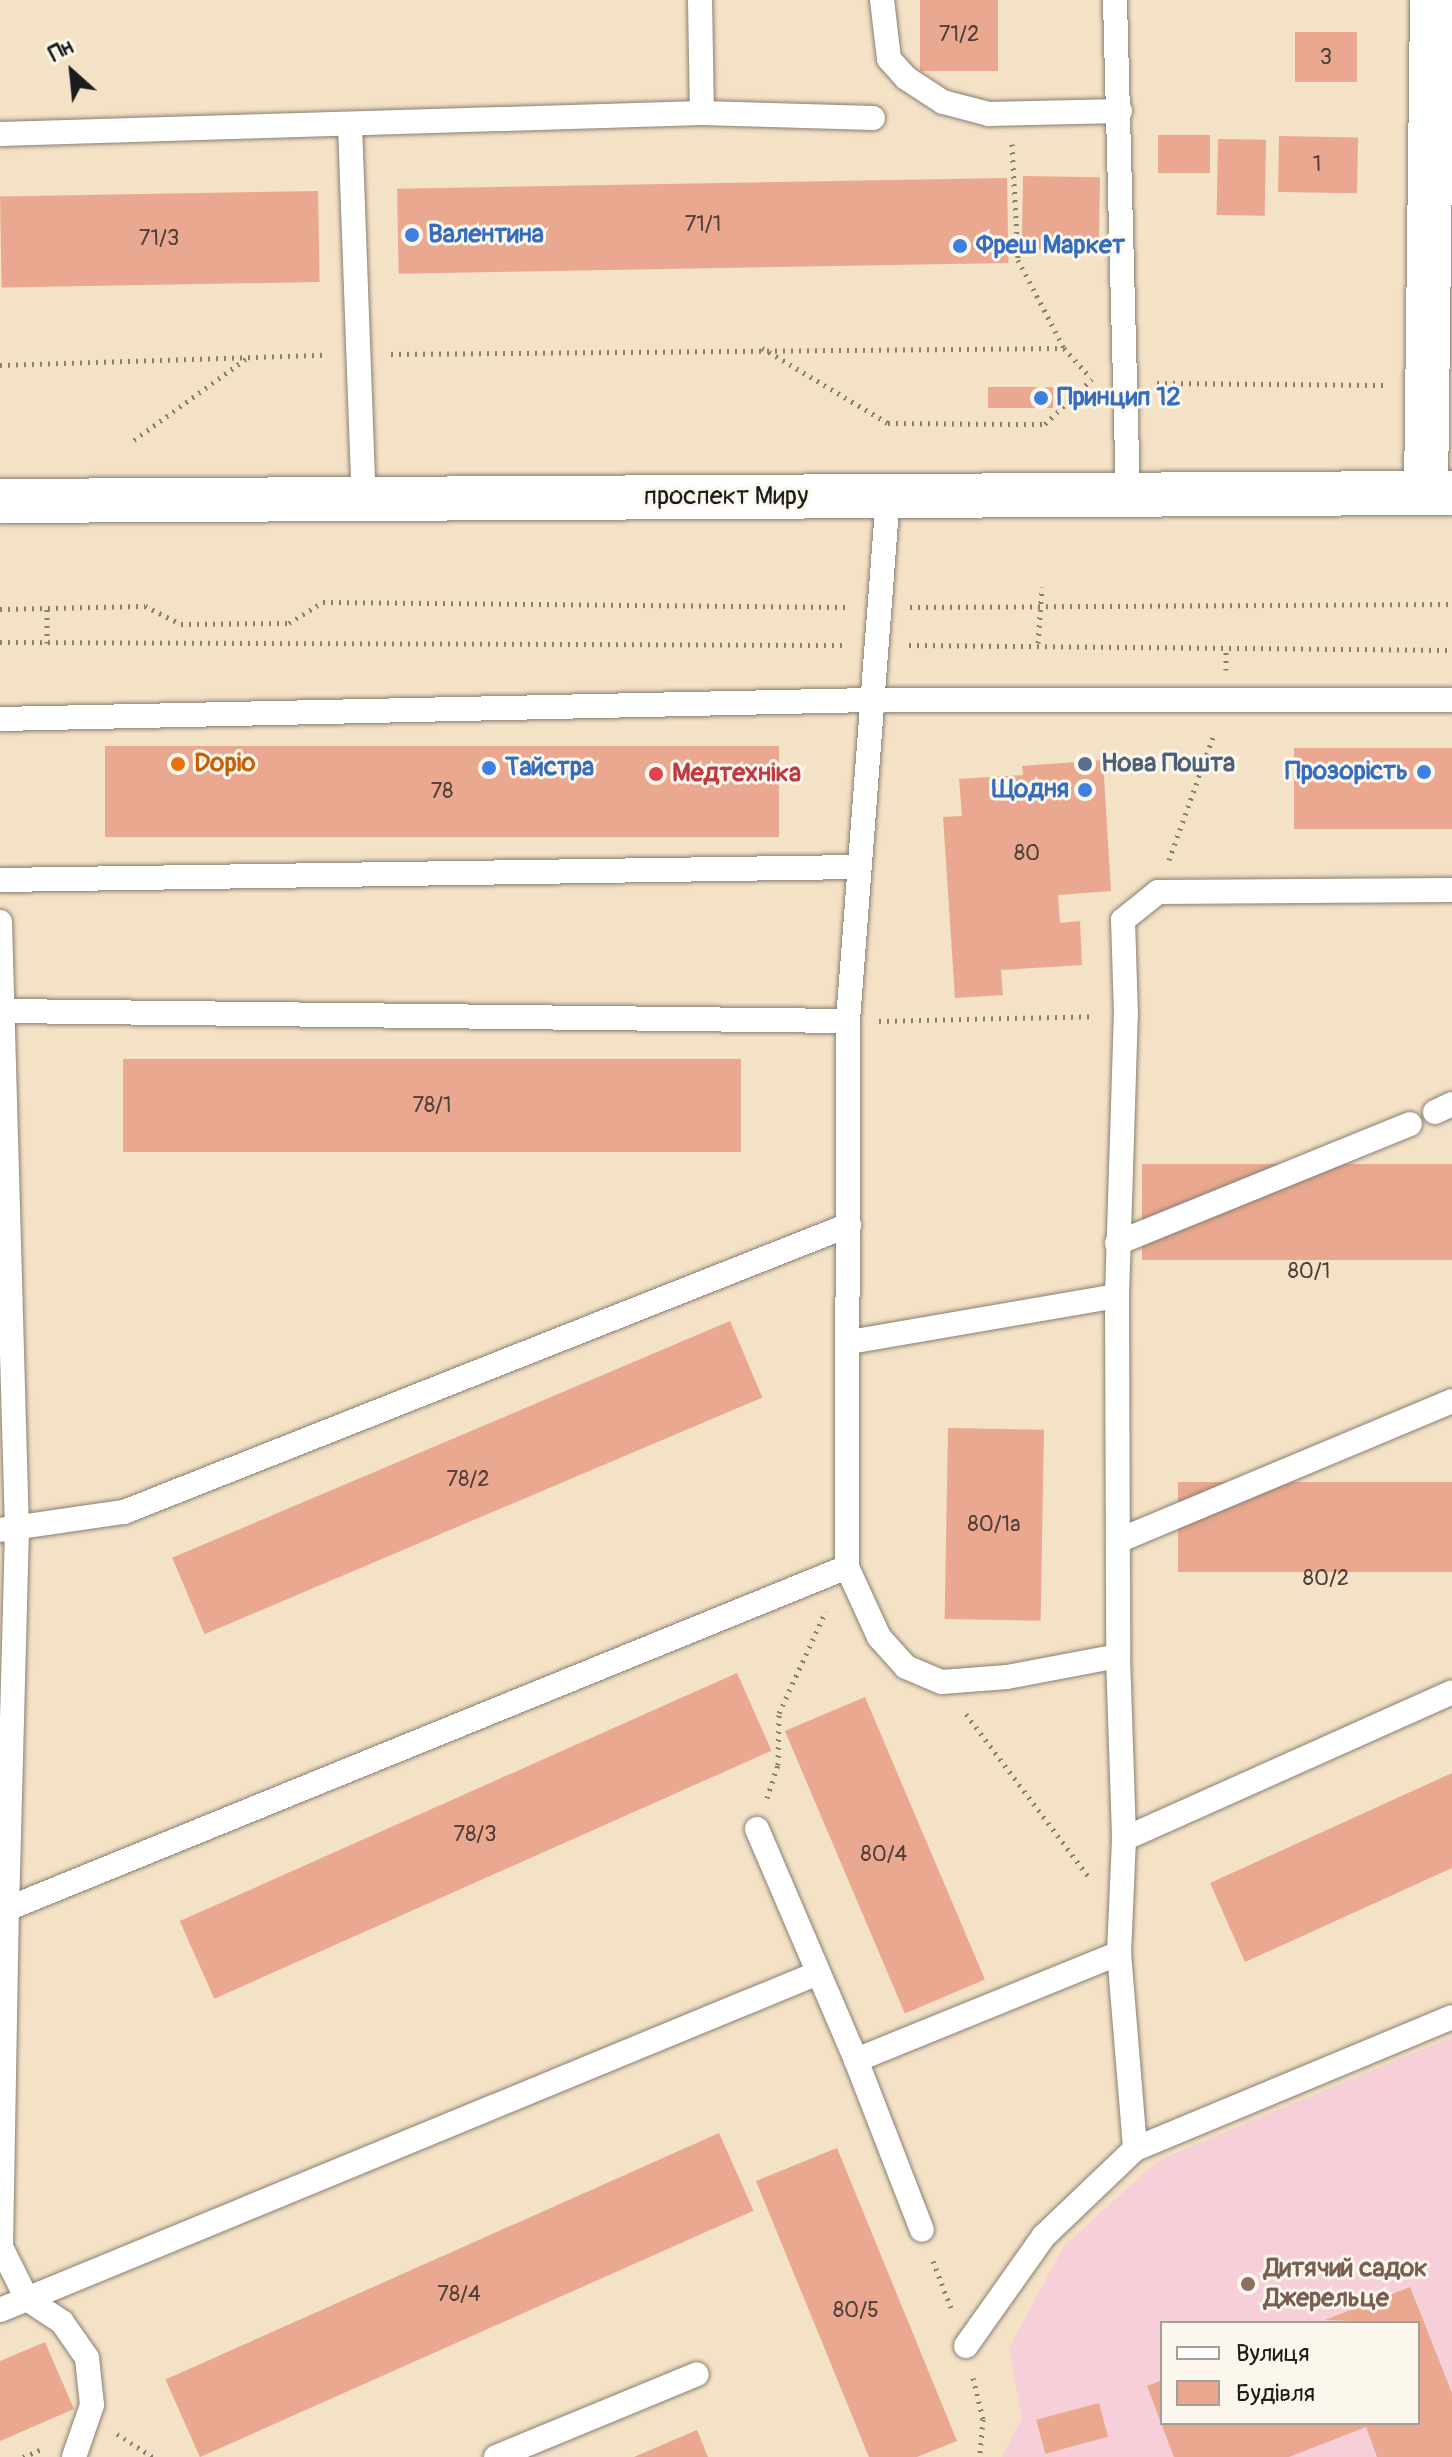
<!DOCTYPE html>
<meta charset="utf-8">
<style>
body{margin:0}
#map{position:relative;width:1452px;height:2457px;overflow:hidden;background:#f4e2c7;font-family:Pangolin,sans-serif}
div>[style]{position:absolute}
[style*='--x']{left:calc(var(--x)*1px);top:calc(var(--y)*1px);width:calc(var(--w)*1px);rotate:calc(var(--a)*1deg)}
.built>*{inset:0;background:#f6cfd8}
.building>*{inset:0;background:#eaa890;transform-origin:0 0}
.path>*{height:5px;margin-top:-2.5px;transform-origin:0;background:repeating-linear-gradient(90deg,#887f72 0 2px,transparent 0 8px)}
.roads{filter:drop-shadow(0 0 2px #887f72) drop-shadow(0 0 2px #887f72)}
.service>*{height:24px;margin:-12px;padding:0 12px;transform-origin:12px;border-radius:12px;background:#fff}
.minor>*{height:44px;margin:-22px;padding:0 22px;transform-origin:22px;border-radius:22px;background:#fff}
.primary>*{height:44px;margin:-22px;padding:0 22px;transform-origin:22px;border-radius:22px;background:#fff}
.dots>*{width:22px;height:22px;translate:-50% -50%;box-sizing:border-box;border:4px solid #fbf7ec;border-radius:50%}
span{translate:-50% -50%;white-space:nowrap;text-align:center;line-height:1.15;-webkit-text-stroke:6px #fbf7ec;paint-order:stroke}
.number-label{font-size:22px;color:#503f39}
.number-label span{-webkit-text-stroke-width:0}
.shop-label{font-size:26px;color:#366cbe;font-weight:700}
.left{translate:0 -50%;text-align:left}
.right{translate:-100% -50%;text-align:right}
.street-label{font-size:26px;color:#1c1c1c}
.food-label{font-size:26px;color:#c56008;font-weight:700}
.service-label{font-size:26px;color:#4e5e75;font-weight:700}
.health-label{font-size:26px;color:#be3a42;font-weight:700}
.education-label{font-size:26px;color:#785e54;font-weight:700}
.legend{position:absolute;left:1160px;top:2321px;width:260px;height:104px;box-sizing:border-box;background:#fbf7ec;border:2px solid #a29f99;margin:0;padding:10px 14px;list-style:none;font-size:24px;color:#1c1c1c}
.legend li{display:flex;align-items:center;gap:16px;height:40px}
.legend b{width:40px;border:2px solid #a29f99}
.north{position:absolute;left:32px;top:32px;width:80px;height:80px;-webkit-text-stroke:6px #fbf7ec;paint-order:stroke;rotate:333deg;font-size:22px;font-weight:700;line-height:32px;text-align:center;color:#1c1c1c}
.north::after{content:'';display:block;margin:auto;width:28px;height:36px;background:#1c1c1c;clip-path:polygon(50% 0,100% 100%,50% 72%,0 100%)}
</style>
<div id="map">
<div class="built">
<i style="clip-path:polygon(evenodd,1452px 2037px,1452px 2457px,1002px 2457px,1022px 2418px,1009px 2348px,1064px 2246px,1159px 2160px,1452px 2037px,1162px 2323px,1418px 2323px,1418px 2423px,1162px 2423px,1162px 2323px)"></i>
</div>
<div class="building">
<i style="left:920px;top:0;width:78px;height:71px"></i>
<i style="left:1357px;top:32px;width:50px;height:62px;rotate:90deg"></i>
<i style="left:1158px;top:135px;width:52px;height:38px"></i>
<i style="left:1279px;top:136px;width:79px;height:56px;rotate:1deg"></i>
<i style="left:1218px;top:139px;width:48px;height:76px;rotate:1deg"></i>
<i style="left:1023px;top:176px;width:77px;height:73px;rotate:1deg"></i>
<i style="left:1007px;top:178px;width:85px;height:610px;rotate:89deg"></i>
<i style="left:318px;top:191px;width:91px;height:318px;rotate:89deg"></i>
<i style="left:988px;top:387px;width:65px;height:21px"></i>
<i style="left:779px;top:746px;width:91px;height:674px;rotate:90deg"></i>
<i style="left:1452px;top:748px;width:81px;height:158px;rotate:90deg"></i>
<i style="clip-path:polygon(1103px 760px,1111px 891px,1058px 895px,1060px 923px,1080px 921px,1082px 965px,1001px 970px,1003px 995px,955px 998px,943px 817px,962px 816px,959px 779px,1023px 775px,1022px 766px)"></i>
<i style="left:741px;top:1059px;width:93px;height:618px;rotate:90deg"></i>
<i style="left:1452px;top:1164px;width:96px;height:310px;rotate:90deg"></i>
<i style="left:730px;top:1321px;width:83px;height:606px;rotate:67deg"></i>
<i style="left:948px;top:1428px;width:96px;height:191px;rotate:1deg"></i>
<i style="left:1452px;top:1482px;width:90px;height:274px;rotate:90deg"></i>
<i style="left:737px;top:1673px;width:85px;height:610px;rotate:66deg"></i>
<i style="left:865px;top:1697px;width:307px;height:87px;rotate:67deg"></i>
<i style="clip-path:polygon(1452px 1773px,1452px 1868px,1245px 1962px,1210px 1883px)"></i>
<i style="left:719px;top:2133px;width:85px;height:606px;rotate:66deg"></i>
<i style="clip-path:polygon(837px 2148px,957px 2441px,917px 2457px,869px 2457px,756px 2181px)"></i>
<i style="clip-path:polygon(1410px 2287px,1452px 2393px,1452px 2457px,1377px 2457px,1366px 2427px,1289px 2457px,1174px 2457px,1147px 2386px,1162px 2380px,1162px 2423px,1418px 2423px,1418px 2323px,1325px 2320px)"></i>
<i style="clip-path:polygon(45px 2342px,74px 2409px,0 2441px,0 2361px)"></i>
<i style="left:1099px;top:2403px;width:35px;height:65px;rotate:75deg"></i>
<i style="clip-path:polygon(697px 2430px,708px 2457px,634px 2457px)"></i>
</div>
<div class="path">
<i style="--x:1012;--y:144;--w:116;--a:87"></i>
<i style="--x:1018;--y:260;--w:99;--a:62.4"></i>
<i style="--x:762;--y:348;--w:147;--a:30.8"></i>
<i style="--x:888;--y:423;--w:157;--a:0.4"></i>
<i style="--x:1045;--y:424;--w:65;--a:-43.8"></i>
<i style="--x:391;--y:354;--w:673;--a:-0.51"></i>
<i style="--x:1064;--y:348;--w:40;--a:48"></i>
<i style="--x:0;--y:365;--w:325;--a:-1.8"></i>
<i style="--x:1157;--y:383;--w:230;--a:0.5"></i>
<i style="--x:134;--y:440;--w:140;--a:-36"></i>
<i style="--x:910;--y:607;--w:542;--a:-0.32"></i>
<i style="--x:0;--y:609;--w:145;--a:-1.2"></i>
<i style="--x:145;--y:606;--w:40;--a:26.6"></i>
<i style="--x:181;--y:624;--w:108;--a:-0.5"></i>
<i style="--x:289;--y:623;--w:40;--a:-32"></i>
<i style="--x:323;--y:602;--w:525;--a:0.55"></i>
<i style="--x:0;--y:642;--w:843;--a:0.2"></i>
<i style="--x:47;--y:643;--w:34;--a:-90"></i>
<i style="--x:1038;--y:643;--w:56;--a:-85.9"></i>
<i style="--x:909;--y:645;--w:543;--a:0.53"></i>
<i style="--x:1226;--y:670;--w:19;--a:-90"></i>
<i style="--x:1169;--y:860;--w:134;--a:-70.3"></i>
<i style="--x:879;--y:1021;--w:214;--a:-1.3"></i>
<i style="--x:966;--y:1714;--w:203;--a:53"></i>
<i style="--x:767;--y:1798;--w:35;--a:-72"></i>
<i style="--x:778;--y:1765;--w:52;--a:-88.9"></i>
<i style="--x:779;--y:1713;--w:112;--a:-65.3"></i>
<i style="--x:933;--y:2261;--w:50;--a:69"></i>
<i style="--x:973;--y:2378;--w:42;--a:76.3"></i>
<i style="--x:983;--y:2419;--w:38;--a:95"></i>
<i style="--x:117;--y:2434;--w:43;--a:32.6"></i>
<i style="--x:23;--y:2457;--w:21;--a:-23"></i>
</div>
<div class="roads">
<div class="service">
<i style="--x:700;--y:0;--w:113;--a:89"></i>
<i style="--x:882;--y:0;--w:59;--a:83.2"></i>
<i style="--x:889;--y:59;--w:25;--a:48"></i>
<i style="--x:906;--y:78;--w:44;--a:33"></i>
<i style="--x:943;--y:102;--w:48;--a:14.6"></i>
<i style="--x:989;--y:114;--w:131;--a:-1.3"></i>
<i style="--x:1115;--y:0;--w:494;--a:88.5"></i>
<i style="--x:350;--y:125;--w:374;--a:87.9"></i>
<i style="--x:0;--y:134;--w:702;--a:-1.71"></i>
<i style="--x:702;--y:113;--w:171;--a:1.7"></i>
<i style="--x:888;--y:496;--w:527;--a:94.36"></i>
<i style="--x:848;--y:1021;--w:546;--a:90.1"></i>
<i style="--x:847;--y:1567;--w:77;--a:65.4"></i>
<i style="--x:879;--y:1637;--w:40;--a:48"></i>
<i style="--x:906;--y:1667;--w:39;--a:23"></i>
<i style="--x:942;--y:1682;--w:65;--a:-4.4"></i>
<i style="--x:1007;--y:1677;--w:113;--a:-10.7"></i>
<i style="--x:0;--y:719;--w:873;--a:-1.25"></i>
<i style="--x:873;--y:700;--w:579;--a:0"></i>
<i style="--x:0;--y:880;--w:859;--a:-0.87"></i>
<i style="--x:0;--y:922;--w:607;--a:88.4"></i>
<i style="--x:17;--y:1529;--w:380;--a:91.5"></i>
<i style="--x:4;--y:1011;--w:844;--a:0.68"></i>
<i style="--x:1435;--y:1112;--w:19;--a:-25"></i>
<i style="--x:1117;--y:1243;--w:316;--a:-22.1"></i>
<i style="--x:1117;--y:1296;--w:281;--a:-88.2"></i>
<i style="--x:1126;--y:1015;--w:95;--a:-91.8"></i>
<i style="--x:1123;--y:920;--w:45;--a:-38.7"></i>
<i style="--x:1158;--y:892;--w:294;--a:-0.4"></i>
<i style="--x:850;--y:1342;--w:271;--a:-9.8"></i>
<i style="--x:1117;--y:1296;--w:360;--a:89.8"></i>
<i style="--x:1118;--y:1656;--w:183;--a:88.1"></i>
<i style="--x:1124;--y:1839;--w:114;--a:92.5"></i>
<i style="--x:1119;--y:1953;--w:197;--a:85.3"></i>
<i style="--x:0;--y:1530;--w:125;--a:-8.3"></i>
<i style="--x:124;--y:1512;--w:780;--a:-21.6"></i>
<i style="--x:1120;--y:1540;--w:360;--a:-22.7"></i>
<i style="--x:757;--y:1829;--w:251;--a:66.8"></i>
<i style="--x:856;--y:2060;--w:182;--a:68.8"></i>
<i style="--x:1124;--y:1839;--w:359;--a:-24.1"></i>
<i style="--x:818;--y:1973;--w:856;--a:157.6"></i>
<i style="--x:27;--y:2299;--w:58;--a:-116.6"></i>
<i style="--x:1;--y:2247;--w:338;--a:-89"></i>
<i style="--x:7;--y:1909;--w:907;--a:-22.15"></i>
<i style="--x:856;--y:2060;--w:284;--a:-22.1"></i>
<i style="--x:0;--y:2310;--w:29;--a:-22"></i>
<i style="--x:27;--y:2299;--w:42;--a:33.3"></i>
<i style="--x:62;--y:2322;--w:44;--a:55.2"></i>
<i style="--x:87;--y:2358;--w:47;--a:83.9"></i>
<i style="--x:92;--y:2405;--w:55;--a:109.1"></i>
<i style="--x:966;--y:2346;--w:135;--a:-54.7"></i>
<i style="--x:1044;--y:2236;--w:126;--a:-43.7"></i>
<i style="--x:1135;--y:2149;--w:343;--a:-22.6"></i>
<i style="--x:496;--y:2457;--w:217;--a:-22.4"></i>
</div>
<div class="minor">
<i style="--x:1426;--y:493;--w:493;--a:-89.3"></i>
</div>
<div class="primary">
<i style="--x:0;--y:501;--w:1452;--a:-0.32"></i>
</div>
</div>
<div class="dots">
<i style="left:412px;top:235px;background:#3f7fe0"></i>
<i style="left:960px;top:246px;background:#3f7fe0"></i>
<i style="left:1041px;top:398px;background:#3f7fe0"></i>
<i style="left:178px;top:764px;background:#e8710a"></i>
<i style="left:1085px;top:764px;background:#5c6f8a"></i>
<i style="left:489px;top:768px;background:#3f7fe0"></i>
<i style="left:1424px;top:772px;background:#3f7fe0"></i>
<i style="left:656px;top:774px;background:#e0444e"></i>
<i style="left:1085px;top:790px;background:#3f7fe0"></i>
<i style="left:1248px;top:2284px;background:#8d6e63"></i>
</div>
<div class="number-label">
<span style="left:959px;top:35px">71/2</span>
<span style="left:1326px;top:58px">3</span>
<span style="left:1317px;top:165px">1</span>
<span style="left:703px;top:225px">71/1</span>
<span style="left:159px;top:239px">71/3</span>
<span style="left:442px;top:792px">78</span>
<span style="left:1027px;top:854px">80</span>
<span style="left:432px;top:1106px">78/1</span>
<span style="left:1309px;top:1272px">80/1</span>
<span style="left:468px;top:1480px">78/2</span>
<span style="left:994px;top:1525px">80/1а</span>
<span style="left:1326px;top:1579px">80/2</span>
<span style="left:475px;top:1835px">78/3</span>
<span style="left:884px;top:1855px">80/4</span>
<span style="left:459px;top:2295px">78/4</span>
<span style="left:856px;top:2311px">80/5</span>
</div>
<div class="shop-label">
<span class="left" style="left:428px;top:235px">Валентина</span>
<span class="left" style="left:976px;top:246px">Фреш Маркет</span>
<span class="left" style="left:1057px;top:398px">Принцип 12</span>
<span class="left" style="left:505px;top:768px">Тайстра</span>
<span class="right" style="left:1408px;top:772px">Прозорість</span>
<span class="right" style="left:1069px;top:790px">Щодня</span>
</div>
<div class="street-label">
<span style="left:726px;top:497px">проспект Миру</span>
</div>
<div class="food-label">
<span class="left" style="left:194px;top:764px">Dopio</span>
</div>
<div class="service-label">
<span class="left" style="left:1101px;top:764px">Нова Пошта</span>
</div>
<div class="health-label">
<span class="left" style="left:672px;top:774px">Медтехніка</span>
</div>
<div class="education-label">
<span class="left" style="left:1264px;top:2284px">Дитячий садок<br>Джерельце</span>
</div>
<ul class="legend">
<li><b style="height:10px;background:#fff"></b>Вулиця</li>
<li><b style="height:22px;background:#eaa890"></b>Будівля</li>
</ul>
<div class="north">Пн</div>
</div>
